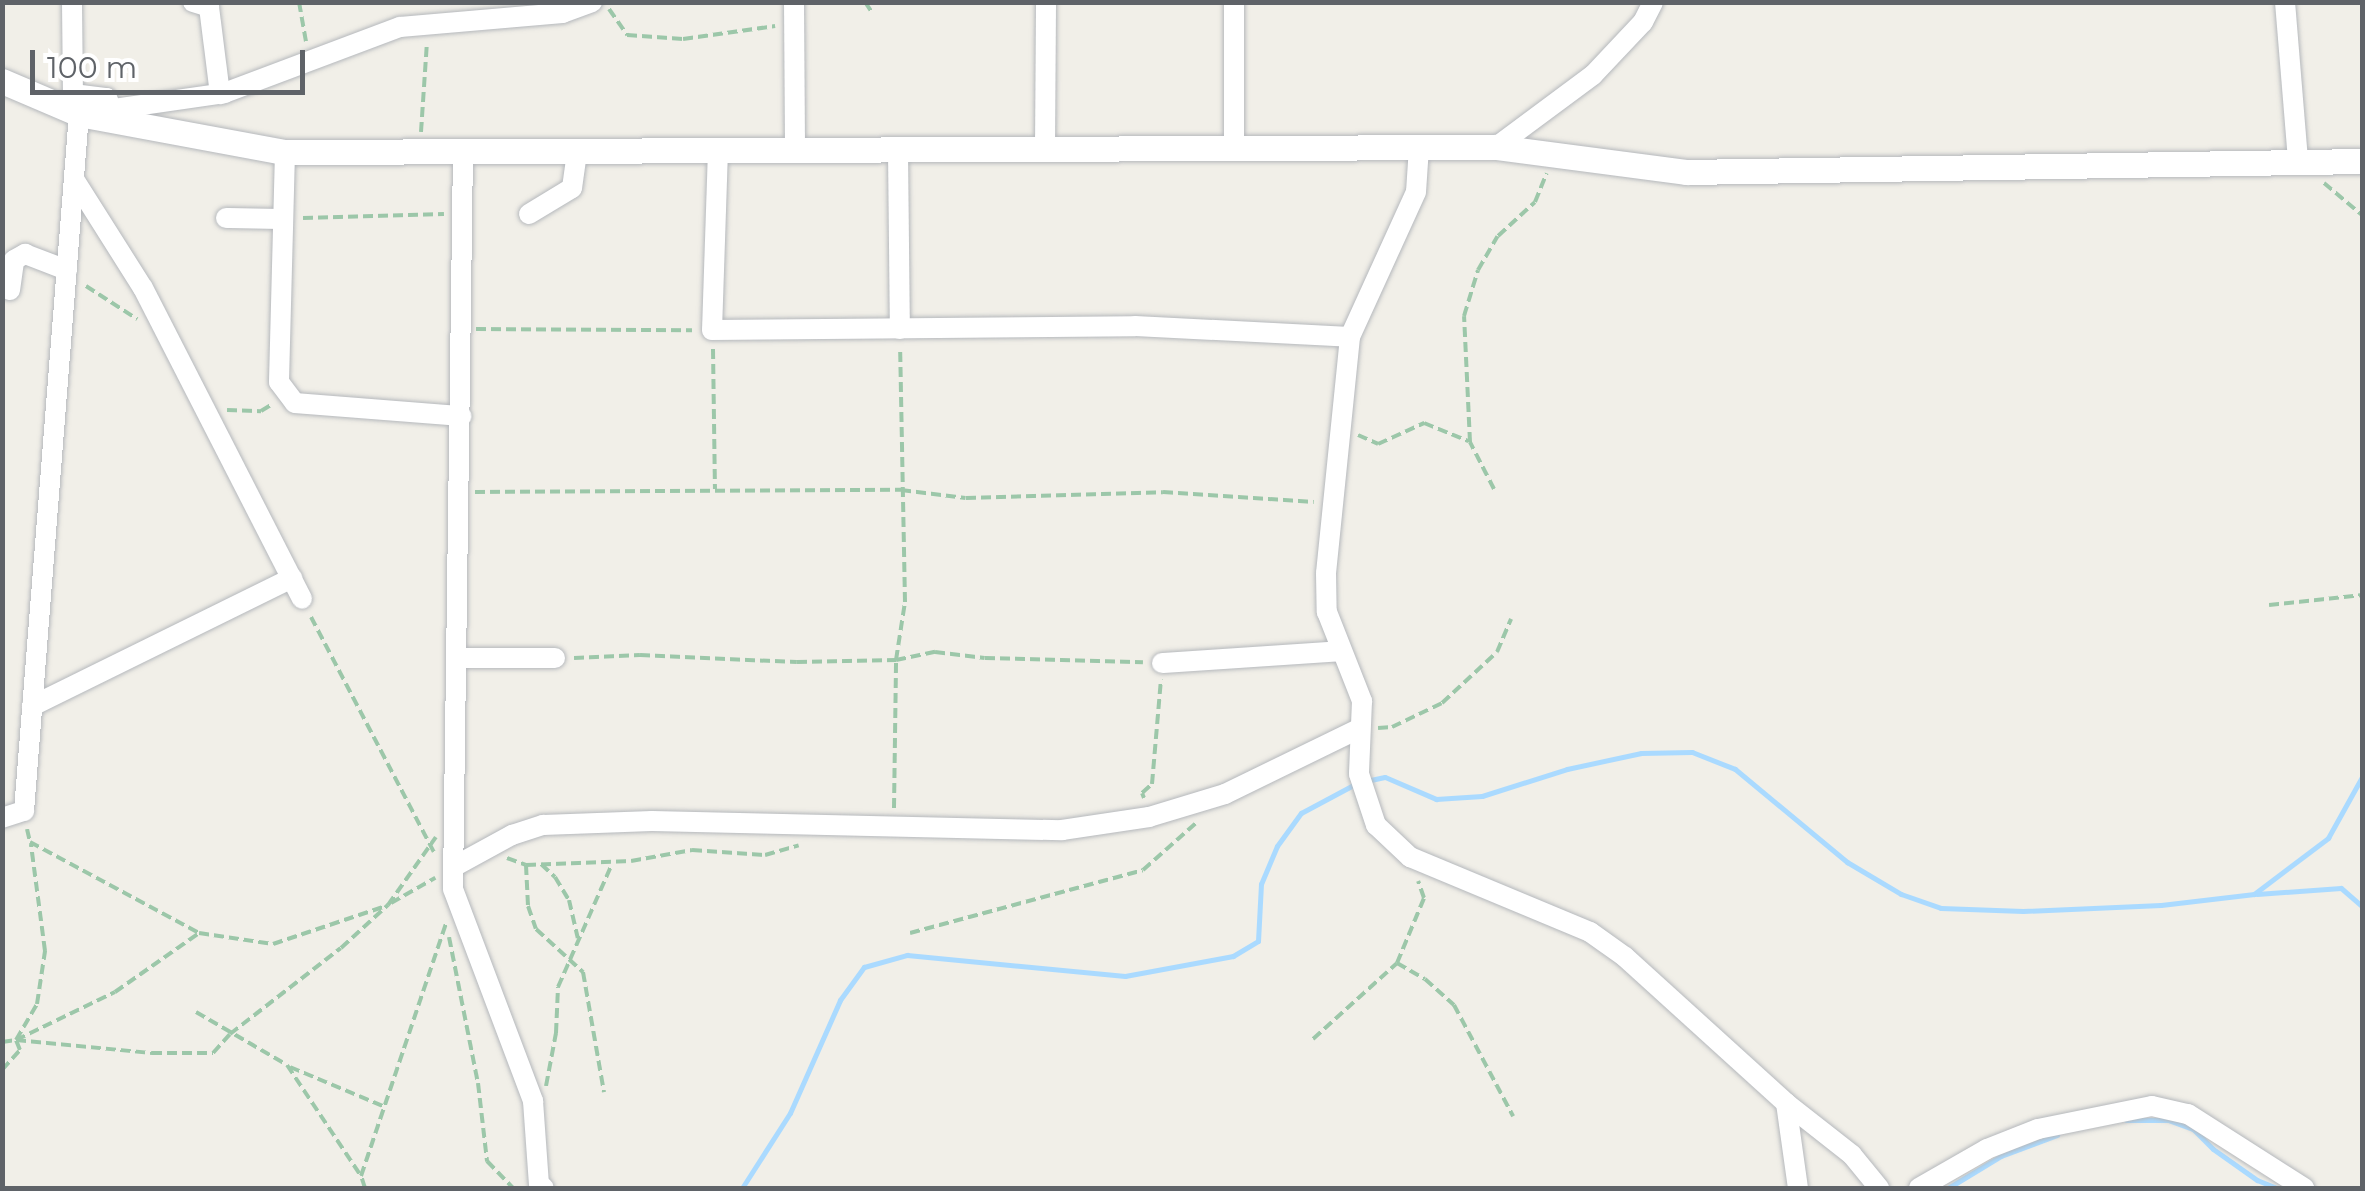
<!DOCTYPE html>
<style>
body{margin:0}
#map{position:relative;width:2365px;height:1191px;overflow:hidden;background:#f1efe8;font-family:Montserrat,sans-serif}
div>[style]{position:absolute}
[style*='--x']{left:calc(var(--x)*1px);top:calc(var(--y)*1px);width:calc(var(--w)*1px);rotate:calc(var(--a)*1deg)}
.stream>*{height:5px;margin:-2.5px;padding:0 2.5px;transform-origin:2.5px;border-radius:2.5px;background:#aadaff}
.path>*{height:4px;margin-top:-2px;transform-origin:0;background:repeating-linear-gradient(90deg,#9cc7a9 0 10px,transparent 0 15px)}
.roads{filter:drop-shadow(0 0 2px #b5b8bc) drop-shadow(0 0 2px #b5b8bc)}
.minor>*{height:20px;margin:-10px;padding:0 10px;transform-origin:10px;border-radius:10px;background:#fff}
.tertiary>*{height:25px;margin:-12.5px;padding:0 12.5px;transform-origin:12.5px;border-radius:12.5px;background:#fff}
span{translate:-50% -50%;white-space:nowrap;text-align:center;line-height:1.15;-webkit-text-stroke:8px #fff;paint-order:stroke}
.frame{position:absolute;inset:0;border:5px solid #5f6368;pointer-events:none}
.scale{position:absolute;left:30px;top:50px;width:275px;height:45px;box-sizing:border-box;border:5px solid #5f6368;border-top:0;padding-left:12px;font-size:30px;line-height:35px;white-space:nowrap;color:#5f6368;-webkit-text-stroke:8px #fff;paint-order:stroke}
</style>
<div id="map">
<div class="stream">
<i style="--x:1366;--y:781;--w:19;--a:-12"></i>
<i style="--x:1385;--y:777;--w:56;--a:23.3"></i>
<i style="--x:1436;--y:799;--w:46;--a:-3.7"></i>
<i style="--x:1482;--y:796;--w:89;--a:-17.6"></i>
<i style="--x:1567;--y:769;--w:76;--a:-12.2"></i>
<i style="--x:1641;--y:753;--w:51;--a:-1.1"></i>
<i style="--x:1692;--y:752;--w:46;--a:21.6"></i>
<i style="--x:1735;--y:769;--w:146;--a:39.7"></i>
<i style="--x:1847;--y:862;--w:63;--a:30.7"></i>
<i style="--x:1901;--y:894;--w:42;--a:19.3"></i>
<i style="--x:1941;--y:908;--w:82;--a:2.1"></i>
<i style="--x:2023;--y:911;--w:138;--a:-2.5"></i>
<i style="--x:2161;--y:905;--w:94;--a:-6.7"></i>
<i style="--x:2254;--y:894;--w:93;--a:-37.1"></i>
<i style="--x:2328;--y:838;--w:70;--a:-60.9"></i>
<i style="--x:2257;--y:894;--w:84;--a:-4.1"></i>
<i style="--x:2341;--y:888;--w:28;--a:41"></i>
<i style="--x:2126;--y:1120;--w:42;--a:0"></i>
<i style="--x:2168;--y:1120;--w:27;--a:20"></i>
<i style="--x:2193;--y:1129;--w:28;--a:45"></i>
<i style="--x:2213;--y:1149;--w:54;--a:35.2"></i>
<i style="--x:2257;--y:1180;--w:22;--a:22"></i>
<i style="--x:742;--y:1188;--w:89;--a:-57.4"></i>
<i style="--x:790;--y:1113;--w:124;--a:-66.1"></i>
<i style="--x:840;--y:1000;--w:41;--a:-54"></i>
<i style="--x:864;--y:967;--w:45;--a:-15.6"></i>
<i style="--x:907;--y:955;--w:219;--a:5.5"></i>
<i style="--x:1125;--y:976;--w:110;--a:-10.5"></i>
<i style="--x:1233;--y:956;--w:29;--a:-31"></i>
<i style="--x:1258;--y:941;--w:57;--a:-87"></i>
<i style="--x:1261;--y:884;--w:41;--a:-67.2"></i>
<i style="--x:1277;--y:846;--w:41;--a:-54"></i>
<i style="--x:1301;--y:813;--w:61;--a:-28.2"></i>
<i style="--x:1948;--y:1188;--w:62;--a:-31.1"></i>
<i style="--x:2001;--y:1156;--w:60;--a:-20.6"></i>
</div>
<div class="path">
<i style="--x:299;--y:2;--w:40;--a:80"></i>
<i style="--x:865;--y:2;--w:11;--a:56"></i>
<i style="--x:609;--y:9;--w:32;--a:55"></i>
<i style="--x:627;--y:35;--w:56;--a:4.1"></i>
<i style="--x:683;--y:39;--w:93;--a:-8"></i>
<i style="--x:421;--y:132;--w:90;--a:-86.2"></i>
<i style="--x:2324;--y:183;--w:50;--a:40.1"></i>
<i style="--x:303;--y:218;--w:141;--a:-1.6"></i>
<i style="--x:86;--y:286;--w:61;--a:32.9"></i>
<i style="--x:476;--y:329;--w:216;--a:0.3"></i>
<i style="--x:713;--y:349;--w:140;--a:89.2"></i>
<i style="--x:227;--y:410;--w:34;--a:2"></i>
<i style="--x:261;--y:411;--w:12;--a:-31"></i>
<i style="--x:1358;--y:435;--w:22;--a:24"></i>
<i style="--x:1378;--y:444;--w:51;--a:-24.5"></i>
<i style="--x:1424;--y:423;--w:48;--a:22.2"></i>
<i style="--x:1494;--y:489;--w:53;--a:-117.1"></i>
<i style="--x:1470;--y:442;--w:126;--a:-92.7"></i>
<i style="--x:1464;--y:316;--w:48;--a:-73.1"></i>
<i style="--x:1478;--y:270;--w:39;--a:-60"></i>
<i style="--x:1498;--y:236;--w:50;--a:-42.6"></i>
<i style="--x:1535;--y:202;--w:31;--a:-68"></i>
<i style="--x:475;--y:492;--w:426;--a:-0.3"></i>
<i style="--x:901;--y:490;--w:65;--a:7"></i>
<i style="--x:966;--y:498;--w:197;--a:-1.7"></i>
<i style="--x:1163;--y:492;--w:151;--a:3.8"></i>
<i style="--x:2269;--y:605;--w:94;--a:-6.1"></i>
<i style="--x:311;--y:617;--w:265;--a:62.4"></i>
<i style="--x:574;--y:658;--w:66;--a:-2.6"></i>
<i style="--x:640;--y:655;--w:157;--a:2.6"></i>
<i style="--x:797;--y:662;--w:99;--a:-1.2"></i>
<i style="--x:896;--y:660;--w:40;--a:-12"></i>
<i style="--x:935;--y:652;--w:50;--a:6.8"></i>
<i style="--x:985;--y:658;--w:158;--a:1.5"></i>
<i style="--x:1378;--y:728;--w:14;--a:-4"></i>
<i style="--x:1392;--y:727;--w:55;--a:-25.6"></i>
<i style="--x:1442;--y:703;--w:75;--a:-42.8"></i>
<i style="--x:1497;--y:652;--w:36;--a:-67"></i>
<i style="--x:1144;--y:798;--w:5;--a:-112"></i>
<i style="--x:1142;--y:793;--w:13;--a:-42"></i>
<i style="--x:1152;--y:784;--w:105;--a:-85.1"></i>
<i style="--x:894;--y:808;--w:148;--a:-89.2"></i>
<i style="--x:896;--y:660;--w:59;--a:-81.2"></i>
<i style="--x:905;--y:602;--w:253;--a:-91.1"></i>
<i style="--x:27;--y:829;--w:13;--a:77"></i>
<i style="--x:30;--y:842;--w:192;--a:28.3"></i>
<i style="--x:199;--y:933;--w:75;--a:8.5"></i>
<i style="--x:273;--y:944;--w:116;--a:-18.6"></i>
<i style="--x:507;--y:858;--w:20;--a:20"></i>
<i style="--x:526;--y:865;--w:105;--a:-2.2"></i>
<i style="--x:631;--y:861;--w:62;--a:-10.2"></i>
<i style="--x:692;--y:850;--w:73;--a:3.9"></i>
<i style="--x:765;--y:855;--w:35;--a:-16"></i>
<i style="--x:541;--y:864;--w:19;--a:43"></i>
<i style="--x:555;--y:877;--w:27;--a:59"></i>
<i style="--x:569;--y:900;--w:39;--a:77"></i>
<i style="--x:526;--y:865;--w:41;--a:87.2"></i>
<i style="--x:528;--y:906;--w:24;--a:71"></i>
<i style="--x:536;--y:929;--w:64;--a:42.5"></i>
<i style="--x:583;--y:972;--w:122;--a:80.1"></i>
<i style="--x:391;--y:903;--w:51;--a:-29.6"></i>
<i style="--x:910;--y:933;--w:241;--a:-15.1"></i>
<i style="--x:1143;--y:870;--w:72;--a:-41.6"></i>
<i style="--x:449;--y:937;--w:149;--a:78.8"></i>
<i style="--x:478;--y:1083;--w:79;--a:83.4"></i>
<i style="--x:487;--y:1161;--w:37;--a:46"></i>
<i style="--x:1397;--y:963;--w:32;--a:30"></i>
<i style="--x:1425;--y:979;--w:39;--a:42"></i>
<i style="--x:1454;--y:1005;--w:126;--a:62"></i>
<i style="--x:196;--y:1012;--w:105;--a:30.2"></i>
<i style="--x:287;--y:1065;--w:133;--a:56.3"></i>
<i style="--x:1313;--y:1039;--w:113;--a:-42.1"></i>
<i style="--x:1397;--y:963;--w:70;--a:-67.4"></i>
<i style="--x:1424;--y:898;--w:18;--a:-109"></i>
<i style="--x:16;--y:1040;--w:137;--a:5.5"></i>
<i style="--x:152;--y:1053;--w:61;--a:0"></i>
<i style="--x:213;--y:1053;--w:25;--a:-48"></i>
<i style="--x:230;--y:1034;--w:140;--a:-37.8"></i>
<i style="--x:341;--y:948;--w:64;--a:-42.5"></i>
<i style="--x:388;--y:905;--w:83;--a:-54.8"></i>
<i style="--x:2;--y:1042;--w:14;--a:-8"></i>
<i style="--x:16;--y:1040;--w:110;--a:-25.9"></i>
<i style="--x:115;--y:992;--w:103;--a:-35.1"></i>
<i style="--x:290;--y:1067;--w:101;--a:22.8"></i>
<i style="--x:2;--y:1070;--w:27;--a:-48"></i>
<i style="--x:20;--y:1050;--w:11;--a:-112"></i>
<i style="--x:16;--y:1040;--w:42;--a:-59.7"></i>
<i style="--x:37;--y:1004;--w:54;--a:-81.4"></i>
<i style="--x:45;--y:951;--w:108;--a:-97.5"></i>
<i style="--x:546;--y:1086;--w:54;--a:-79.3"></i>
<i style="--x:556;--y:1033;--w:46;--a:-87.5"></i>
<i style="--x:558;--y:987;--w:134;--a:-66.3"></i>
<i style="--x:365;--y:1188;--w:13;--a:-108"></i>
<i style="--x:361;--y:1176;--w:266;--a:-71.4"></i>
</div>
<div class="roads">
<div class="minor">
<i style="--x:72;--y:2;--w:92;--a:89.4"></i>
<i style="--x:73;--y:94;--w:34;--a:7"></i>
<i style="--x:107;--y:98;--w:13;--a:67"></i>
<i style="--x:193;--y:2;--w:17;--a:17"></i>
<i style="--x:209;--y:7;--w:88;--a:82.8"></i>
<i style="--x:794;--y:2;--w:148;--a:89.6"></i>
<i style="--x:1234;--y:2;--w:146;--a:90"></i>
<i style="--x:2285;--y:2;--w:158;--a:85.3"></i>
<i style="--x:1419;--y:147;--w:45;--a:93.8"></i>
<i style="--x:1416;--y:192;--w:159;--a:114.5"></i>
<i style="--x:1350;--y:337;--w:237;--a:95.8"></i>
<i style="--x:1326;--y:573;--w:39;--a:89"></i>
<i style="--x:1327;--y:612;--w:96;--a:68.5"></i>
<i style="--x:1362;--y:701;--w:73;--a:92.4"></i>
<i style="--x:1359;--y:774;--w:54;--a:71.6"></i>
<i style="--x:1376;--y:825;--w:47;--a:43.3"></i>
<i style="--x:1410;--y:857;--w:195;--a:22.6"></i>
<i style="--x:1590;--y:932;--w:43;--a:35.5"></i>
<i style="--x:1625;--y:957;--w:217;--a:42.2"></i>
<i style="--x:1786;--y:1103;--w:84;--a:38.2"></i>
<i style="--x:1852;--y:1155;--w:43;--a:50.7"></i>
<i style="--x:1496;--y:147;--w:121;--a:-36.6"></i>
<i style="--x:1593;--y:75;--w:73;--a:-46.7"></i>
<i style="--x:1643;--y:22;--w:22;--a:-63"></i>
<i style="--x:1045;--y:149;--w:147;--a:-89.6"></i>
<i style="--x:718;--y:150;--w:180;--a:91.9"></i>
<i style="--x:712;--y:330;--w:423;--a:-0.5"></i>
<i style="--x:1135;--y:326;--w:215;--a:2.9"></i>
<i style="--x:898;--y:150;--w:179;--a:89.4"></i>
<i style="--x:463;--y:151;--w:738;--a:90.78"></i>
<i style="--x:453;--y:889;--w:227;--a:69.3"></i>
<i style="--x:533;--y:1101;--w:83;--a:85.9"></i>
<i style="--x:539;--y:1184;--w:6;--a:39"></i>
<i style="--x:285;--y:152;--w:230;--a:91.5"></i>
<i style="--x:279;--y:382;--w:26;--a:53"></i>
<i style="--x:295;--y:403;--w:167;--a:4.5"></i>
<i style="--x:74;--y:179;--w:129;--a:57.7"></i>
<i style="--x:143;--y:288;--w:349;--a:62.9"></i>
<i style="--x:529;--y:214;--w:50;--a:-31.2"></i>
<i style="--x:572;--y:188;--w:37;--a:-82"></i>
<i style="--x:226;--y:218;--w:57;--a:1"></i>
<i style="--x:10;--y:290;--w:30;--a:-82"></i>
<i style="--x:14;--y:260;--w:13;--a:-29"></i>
<i style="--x:25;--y:254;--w:45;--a:20.9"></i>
<i style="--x:458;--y:658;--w:97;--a:0"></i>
<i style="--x:1162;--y:663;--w:179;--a:-3.8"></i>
<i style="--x:32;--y:706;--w:290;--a:-26.2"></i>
<i style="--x:2;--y:818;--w:23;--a:-18"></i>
<i style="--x:24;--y:811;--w:699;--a:-85.49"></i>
<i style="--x:79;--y:114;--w:147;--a:-8.2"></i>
<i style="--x:224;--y:93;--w:188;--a:-20.6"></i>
<i style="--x:400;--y:27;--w:163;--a:-4.9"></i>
<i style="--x:562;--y:13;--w:32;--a:-20"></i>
<i style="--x:457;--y:865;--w:63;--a:-28.6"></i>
<i style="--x:512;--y:835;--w:33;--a:-18"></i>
<i style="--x:543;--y:825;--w:109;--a:-2.1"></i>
<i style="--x:652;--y:821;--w:410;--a:1.3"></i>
<i style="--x:1062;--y:830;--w:88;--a:-8.5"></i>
<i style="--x:1149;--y:817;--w:79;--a:-16.8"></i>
<i style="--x:1225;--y:794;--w:148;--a:-26"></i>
<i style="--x:1786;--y:1103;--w:86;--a:82"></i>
<i style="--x:1919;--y:1188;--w:78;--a:-29.8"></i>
<i style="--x:1987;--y:1149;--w:55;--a:-21.4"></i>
<i style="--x:2038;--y:1129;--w:116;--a:-11.4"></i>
<i style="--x:2152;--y:1106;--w:37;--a:13"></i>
<i style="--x:2188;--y:1114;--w:138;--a:32.5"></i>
</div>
<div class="tertiary">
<i style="--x:2;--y:81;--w:84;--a:23.2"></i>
<i style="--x:79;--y:114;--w:209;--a:10.5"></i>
<i style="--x:285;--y:152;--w:1211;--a:-0.24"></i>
<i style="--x:1496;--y:147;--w:192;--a:7.5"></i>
<i style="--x:1686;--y:172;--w:676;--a:-0.93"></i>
</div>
</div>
<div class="frame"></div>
<div class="scale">100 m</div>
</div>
